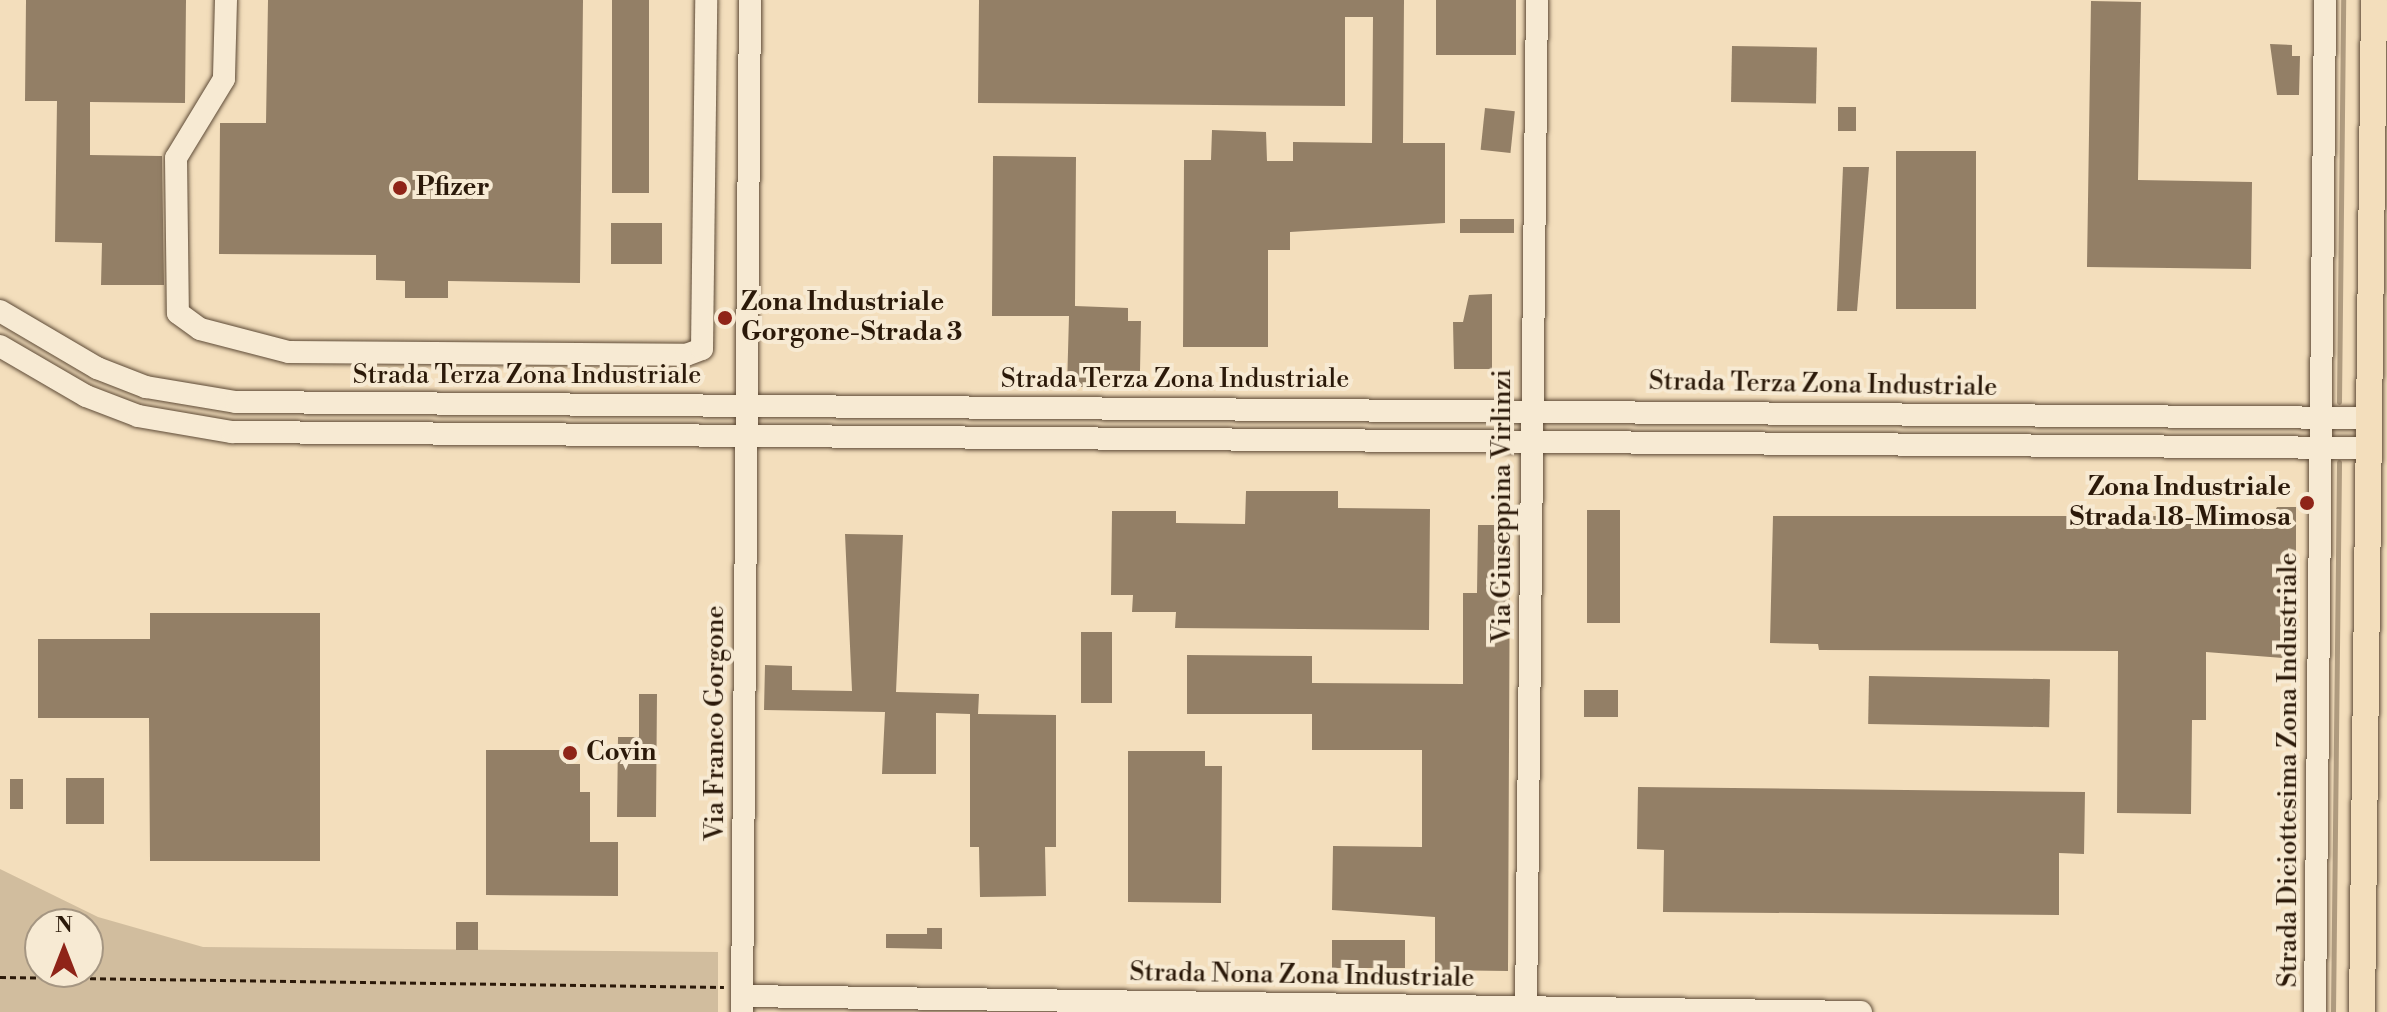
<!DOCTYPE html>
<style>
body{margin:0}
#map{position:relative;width:2387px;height:1012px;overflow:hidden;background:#f3debc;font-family:"Libre Bodoni",serif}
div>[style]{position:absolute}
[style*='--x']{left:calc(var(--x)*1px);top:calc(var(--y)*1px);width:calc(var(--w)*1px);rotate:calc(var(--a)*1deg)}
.green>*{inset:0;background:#d1bd9e}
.stream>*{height:5px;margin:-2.5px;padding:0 2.5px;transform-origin:2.5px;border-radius:2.5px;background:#af9b7f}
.building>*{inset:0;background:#937f66;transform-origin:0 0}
.path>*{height:3px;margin-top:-1.5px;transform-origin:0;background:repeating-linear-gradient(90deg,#2b1909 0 6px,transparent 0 10px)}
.roads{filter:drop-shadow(0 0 2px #5d4a36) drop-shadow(0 0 2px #5d4a36)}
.minor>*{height:22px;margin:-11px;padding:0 11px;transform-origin:11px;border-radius:11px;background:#f7ead3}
.major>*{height:26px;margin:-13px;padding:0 13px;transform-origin:13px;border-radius:13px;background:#f3debc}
.dots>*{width:22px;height:22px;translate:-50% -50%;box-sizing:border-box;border:4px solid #f7ead3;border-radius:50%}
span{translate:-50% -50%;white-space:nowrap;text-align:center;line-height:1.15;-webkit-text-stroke:8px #f7ead3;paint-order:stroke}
.poi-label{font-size:26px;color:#2b1909;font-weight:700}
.left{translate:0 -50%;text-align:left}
.right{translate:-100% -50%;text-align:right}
.street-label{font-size:26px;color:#2b1909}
.north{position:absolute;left:24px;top:908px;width:80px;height:80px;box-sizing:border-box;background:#f7ead3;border:2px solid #a59682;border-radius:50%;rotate:0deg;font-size:22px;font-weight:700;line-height:32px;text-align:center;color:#2b1909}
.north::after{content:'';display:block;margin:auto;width:28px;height:36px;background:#8f2418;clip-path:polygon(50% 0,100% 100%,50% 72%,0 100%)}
</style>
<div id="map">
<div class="green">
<i style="clip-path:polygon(evenodd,0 869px,98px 917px,203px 947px,718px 952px,718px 1012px,0 1012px,0 869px,40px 924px,88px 924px,88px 972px,40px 972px,40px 924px)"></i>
</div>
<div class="stream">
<i style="--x:2339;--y:402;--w:402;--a:-89.4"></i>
<i style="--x:2333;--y:1012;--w:550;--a:-89.37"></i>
</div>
<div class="building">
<i style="clip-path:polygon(26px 0,186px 0,185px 103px,90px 102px,90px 155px,162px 156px,164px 285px,101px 285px,102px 243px,55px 242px,57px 101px,25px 101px)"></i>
<i style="clip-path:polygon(268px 0,583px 0,580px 283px,448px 281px,448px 298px,405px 298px,405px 281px,376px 280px,376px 255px,219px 254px,220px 123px,266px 123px)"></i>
<i style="left:612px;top:0;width:37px;height:193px"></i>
<i style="clip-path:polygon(979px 0,1404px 0,1403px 143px,1445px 143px,1445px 223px,1290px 232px,1290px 250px,1268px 250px,1268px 347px,1183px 347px,1184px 160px,1211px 160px,1212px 130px,1266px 132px,1267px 161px,1293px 161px,1293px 142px,1372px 143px,1373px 17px,1345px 17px,1345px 106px,978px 103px)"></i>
<i style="left:1436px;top:0;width:80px;height:55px"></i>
<i style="clip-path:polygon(2091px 1px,2141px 2px,2138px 180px,2252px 182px,2251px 269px,2087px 267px)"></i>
<i style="clip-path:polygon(2270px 44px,2292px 45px,2292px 56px,2300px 56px,2299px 95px,2277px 95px)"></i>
<i style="left:1732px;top:46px;width:85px;height:56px;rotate:1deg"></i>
<i style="left:1838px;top:107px;width:18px;height:24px"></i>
<i style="left:1485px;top:108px;width:30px;height:42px;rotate:6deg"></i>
<i style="left:1896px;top:151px;width:80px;height:158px"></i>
<i style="clip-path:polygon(993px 156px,1076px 157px,1075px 306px,1128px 308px,1128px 321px,1141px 321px,1140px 371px,1087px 370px,1087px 387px,1067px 387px,1069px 316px,992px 316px)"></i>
<i style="clip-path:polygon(1843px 167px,1869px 167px,1857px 311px,1837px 311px)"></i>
<i style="left:1460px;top:219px;width:54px;height:14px"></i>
<i style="left:611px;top:223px;width:51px;height:41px"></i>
<i style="clip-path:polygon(1492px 294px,1492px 369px,1454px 369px,1453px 322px,1463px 322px,1469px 295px)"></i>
<i style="clip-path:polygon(1246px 491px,1338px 491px,1338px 508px,1430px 509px,1429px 630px,1175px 628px,1176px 612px,1132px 612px,1133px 595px,1111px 595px,1112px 511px,1176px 511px,1176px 523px,1245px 524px)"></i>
<i style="clip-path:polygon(2277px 507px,2296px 507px,2296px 619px,2288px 619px,2283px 658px,2206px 652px,2206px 720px,2192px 720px,2191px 814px,2117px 813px,2118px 651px,1819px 650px,1818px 644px,1770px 643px,1773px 516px,2191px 516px,2191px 527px,2266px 527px)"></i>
<i style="left:1587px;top:510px;width:33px;height:113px"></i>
<i style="clip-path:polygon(1478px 525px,1510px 525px,1508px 971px,1435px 970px,1435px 917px,1332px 910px,1333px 846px,1422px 847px,1422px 750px,1312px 750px,1312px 714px,1187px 714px,1187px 655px,1312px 656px,1312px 683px,1463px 684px,1463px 593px,1477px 593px)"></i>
<i style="clip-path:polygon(845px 534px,903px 535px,896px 692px,979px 694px,978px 714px,1056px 715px,1056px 847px,1045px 847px,1046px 896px,980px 897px,979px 847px,970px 847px,970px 714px,936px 713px,936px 774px,882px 774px,885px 712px,764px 710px,765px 665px,792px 666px,792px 690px,852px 691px)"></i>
<i style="clip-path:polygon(150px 613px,320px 613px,320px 861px,150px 861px,149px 718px,38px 718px,38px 639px,150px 639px)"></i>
<i style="left:1081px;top:632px;width:31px;height:71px"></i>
<i style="left:1869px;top:676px;width:181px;height:48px;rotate:1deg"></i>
<i style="left:1584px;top:690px;width:34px;height:27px"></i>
<i style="clip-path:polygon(639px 694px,657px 694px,656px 817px,617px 817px,618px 737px,639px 737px)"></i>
<i style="clip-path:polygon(486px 750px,566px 750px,566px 764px,580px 764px,580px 792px,590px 792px,590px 842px,618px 842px,618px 896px,486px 895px)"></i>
<i style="clip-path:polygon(1128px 751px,1205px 751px,1205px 766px,1222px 766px,1221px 903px,1128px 902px)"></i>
<i style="left:66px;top:778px;width:38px;height:46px"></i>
<i style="left:10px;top:779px;width:13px;height:30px"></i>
<i style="clip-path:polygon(1638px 787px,2085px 792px,2084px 854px,2059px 853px,2059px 915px,1663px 912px,1664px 850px,1637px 849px)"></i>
<i style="left:456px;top:922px;width:22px;height:28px"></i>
<i style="clip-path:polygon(927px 928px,942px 928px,942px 949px,886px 948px,886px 934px,927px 934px)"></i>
<i style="left:1332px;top:940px;width:73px;height:28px"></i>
</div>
<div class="path">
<i style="--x:0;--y:977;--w:724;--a:0.79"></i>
</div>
<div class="roads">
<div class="minor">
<i style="--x:226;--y:0;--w:79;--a:91.5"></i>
<i style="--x:224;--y:79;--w:92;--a:121.3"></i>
<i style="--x:176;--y:158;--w:155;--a:89.3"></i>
<i style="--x:178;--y:313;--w:27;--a:36"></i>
<i style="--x:200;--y:329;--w:92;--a:14.5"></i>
<i style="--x:289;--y:352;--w:397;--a:0.4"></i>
<i style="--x:686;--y:355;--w:17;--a:-21"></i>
<i style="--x:702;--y:349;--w:349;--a:-89.3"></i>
<i style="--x:0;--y:311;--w:113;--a:30.4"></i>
<i style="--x:97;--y:368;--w:53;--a:21.2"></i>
<i style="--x:146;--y:387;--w:91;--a:9.5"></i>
<i style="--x:236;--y:402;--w:2134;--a:0.43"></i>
<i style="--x:0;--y:346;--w:99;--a:30.2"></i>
<i style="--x:86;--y:396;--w:56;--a:21"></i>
<i style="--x:138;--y:416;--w:95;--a:9.7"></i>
<i style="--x:232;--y:432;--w:2137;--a:0.43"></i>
<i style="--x:742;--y:996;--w:1119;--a:0.82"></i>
<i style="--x:742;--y:1012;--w:1012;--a:-89.55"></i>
<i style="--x:1526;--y:1012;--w:1012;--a:-89.38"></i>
<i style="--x:2315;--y:1012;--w:1012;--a:-89.43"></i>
</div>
<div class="major">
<i style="--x:2362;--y:1012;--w:1012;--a:-89.32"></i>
</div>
</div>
<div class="dots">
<i style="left:400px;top:188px;background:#8f2418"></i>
<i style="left:725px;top:318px;background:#8f2418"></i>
<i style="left:2307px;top:503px;background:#8f2418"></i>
<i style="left:570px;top:753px;background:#8f2418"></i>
</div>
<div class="poi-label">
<span class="left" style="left:416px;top:188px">Pfizer</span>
<span class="left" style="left:741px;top:318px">Zona Industriale<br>Gorgone-Strada 3</span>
<span class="right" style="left:2291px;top:503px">Zona Industriale<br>Strada 18-Mimosa</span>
<span class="left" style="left:586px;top:753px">Covin</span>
</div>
<div class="street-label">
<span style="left:527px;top:376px">Strada Terza Zona Industriale</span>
<span style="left:1175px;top:380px">Strada Terza Zona Industriale</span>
<span style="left:1823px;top:385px;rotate:1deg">Strada Terza Zona Industriale</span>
<span style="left:1503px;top:506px;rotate:-90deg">Via Giuseppina Virlinzi</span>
<span style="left:716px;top:723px;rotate:-90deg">Via Franco Gorgone</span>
<span style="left:2289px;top:770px;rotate:-90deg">Strada Diciottesima Zona Industriale</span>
<span style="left:1302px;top:976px;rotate:1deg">Strada Nona Zona Industriale</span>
</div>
<div class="north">N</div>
</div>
